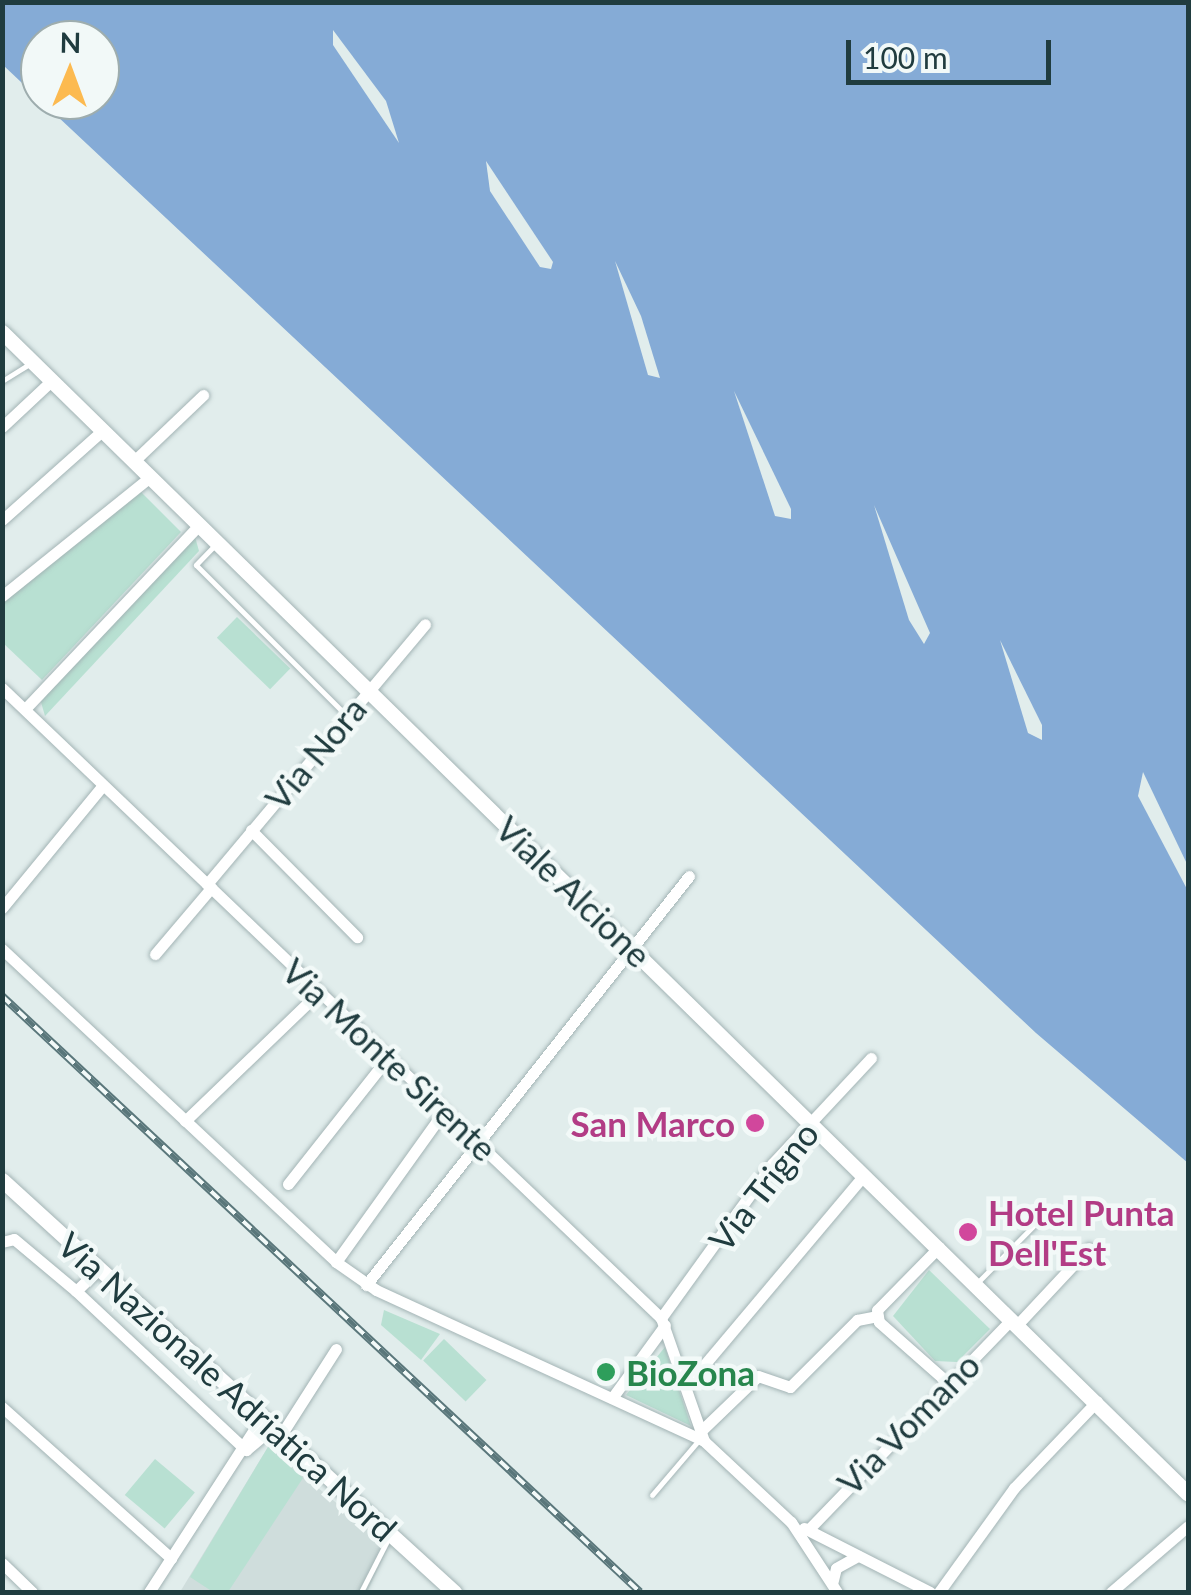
<!DOCTYPE html>
<style>
body{margin:0}
#map{position:relative;width:1191px;height:1595px;overflow:hidden;background:#e1edec;font-family:Lato,sans-serif}
div>[style]{position:absolute}
[style*='--x']{left:calc(var(--x)*1px);top:calc(var(--y)*1px);width:calc(var(--w)*1px);rotate:calc(var(--a)*1deg)}
.built>*{inset:0;background:#cfdddc}
.green>*{inset:0;background:#b8e0d2;transform-origin:0 0}
.water>*{inset:0;background:#85abd6}
.pier>*{inset:0;background:#e1edec}
.roads{filter:drop-shadow(0 0 2px #a3b4b5) drop-shadow(0 0 2px #a3b4b5)}
.lane>*{height:5px;margin:-2.5px;padding:0 2.5px;transform-origin:2.5px;border-radius:2.5px;background:#fff}
.street>*{height:11px;margin:-5.5px;padding:0 5.5px;transform-origin:5.5px;border-radius:5.5px;background:#fff}
.secondary>*{height:15px;margin:-7.5px;padding:0 7.5px;transform-origin:7.5px;border-radius:7.5px;background:#fff}
.rail>*{height:8px;margin-top:-4px;transform-origin:0;background:repeating-linear-gradient(90deg,#f2f9f8 0 11px,#5a777b 0 22px);box-sizing:border-box;border-block:2px solid #5a777b}
.dots>*{width:28px;height:28px;translate:-50% -50%;box-sizing:border-box;border:5px solid #f2f9f8;border-radius:50%}
span{translate:-50% -50%;white-space:nowrap;text-align:center;line-height:1.15;-webkit-text-stroke:9px #f2f9f8;paint-order:stroke}
.street-label{font-size:35px;color:#203c3f}
.hotel-label{font-size:35px;color:#b23c85;font-weight:700}
.right{translate:-100% -50%;text-align:right}
.left{translate:0 -50%;text-align:left}
.leisure-label{font-size:35px;color:#27864d;font-weight:700}
.frame{position:absolute;inset:0;border:5px solid #203c3f;pointer-events:none}
.north{position:absolute;left:20px;top:20px;width:100px;height:100px;box-sizing:border-box;background:#f2f9f8;border:2px solid #9eadae;border-radius:50%;rotate:1deg;font-size:28px;font-weight:700;line-height:40px;text-align:center;color:#203c3f}
.north::after{content:'';display:block;margin:auto;width:35px;height:45px;background:#fcba50;clip-path:polygon(50% 0,100% 100%,50% 72%,0 100%)}
.scale{position:absolute;left:846px;top:40px;width:205px;height:45px;box-sizing:border-box;border:5px solid #203c3f;border-top:0;padding-left:12px;font-size:30px;line-height:35px;white-space:nowrap;color:#203c3f;-webkit-text-stroke:8px #f2f9f8;paint-order:stroke}
</style>
<div id="map">
<div class="built">
<i style="clip-path:polygon(268px 1447px,389px 1546px,367px 1592px,180px 1592px)"></i>
</div>
<div class="green">
<i style="clip-path:polygon(138px 489px,181px 532px,42px 680px,3px 643px,2px 601px)"></i>
<i style="clip-path:polygon(195px 537px,199px 551px,45px 716px,41px 702px,61px 676px)"></i>
<i style="left:237px;top:617px;width:74px;height:29px;rotate:44deg"></i>
<i style="clip-path:polygon(929px 1270px,990px 1329px,957px 1362px,935px 1361px,893px 1316px)"></i>
<i style="clip-path:polygon(384px 1310px,440px 1334px,421px 1360px,381px 1325px)"></i>
<i style="left:444px;top:1339px;width:59px;height:30px;rotate:44deg"></i>
<i style="clip-path:polygon(665px 1347px,691px 1426px,626px 1395px)"></i>
<i style="clip-path:polygon(268px 1447px,303px 1478px,228px 1592px,213px 1592px,190px 1577px)"></i>
<i style="left:155px;top:1459px;width:52px;height:47px;rotate:40deg"></i>
</div>
<div class="water">
<i style="clip-path:polygon(2px 3px,1188px 3px,1188px 1163px,1036px 1033px,40px 100px,100px 100px,100px 40px,40px 40px,40px 100px,3px 65px)"></i>
</div>
<div class="pier">
<i style="clip-path:polygon(333px 30px,386px 101px,399px 143px,333px 45px)"></i>
<i style="clip-path:polygon(486px 161px,553px 262px,551px 269px,540px 267px,490px 191px)"></i>
<i style="clip-path:polygon(615px 261px,641px 316px,660px 378px,648px 375px)"></i>
<i style="clip-path:polygon(734px 391px,791px 509px,791px 519px,775px 516px)"></i>
<i style="clip-path:polygon(874px 505px,930px 633px,924px 644px,909px 620px)"></i>
<i style="clip-path:polygon(1000px 640px,1042px 725px,1042px 740px,1028px 733px)"></i>
<i style="clip-path:polygon(1143px 772px,1188px 866px,1188px 891px,1138px 796px)"></i>
</div>
<div class="roads">
<div class="lane">
<i style="--x:2;--y:381;--w:32;--a:-32"></i>
<i style="--x:216;--y:544;--w:29;--a:134"></i>
<i style="--x:196;--y:565;--w:212;--a:45"></i>
<i style="--x:978;--y:1282;--w:93;--a:-45.4"></i>
<i style="--x:652;--y:1495;--w:71;--a:-49.6"></i>
<i style="--x:361;--y:1592;--w:62;--a:-63"></i>
</div>
<div class="street">
<i style="--x:2;--y:427;--w:67;--a:-43.2"></i>
<i style="--x:133;--y:462;--w:97;--a:-43.7"></i>
<i style="--x:2;--y:520;--w:134;--a:-41.7"></i>
<i style="--x:2;--y:596;--w:190;--a:-38.8"></i>
<i style="--x:2;--y:688;--w:912;--a:43.71"></i>
<i style="--x:661;--y:1318;--w:130;--a:70.7"></i>
<i style="--x:25;--y:709;--w:253;--a:-46.6"></i>
<i style="--x:251;--y:830;--w:151;--a:45.3"></i>
<i style="--x:207;--y:884;--w:339;--a:-50"></i>
<i style="--x:2;--y:908;--w:159;--a:-50.6"></i>
<i style="--x:2;--y:949;--w:458;--a:43.1"></i>
<i style="--x:336;--y:1262;--w:49;--a:35"></i>
<i style="--x:376;--y:1290;--w:361;--a:24.7"></i>
<i style="--x:704;--y:1441;--w:119;--a:43"></i>
<i style="--x:791;--y:1522;--w:84;--a:56.7"></i>
<i style="--x:155;--y:954;--w:87;--a:-49.7"></i>
<i style="--x:185;--y:1121;--w:185;--a:-43.9"></i>
<i style="--x:288;--y:1184;--w:158;--a:-51.7"></i>
<i style="--x:2;--y:1242;--w:12;--a:-14"></i>
<i style="--x:14;--y:1239;--w:81;--a:40"></i>
<i style="--x:76;--y:1291;--w:233;--a:43.1"></i>
<i style="--x:939;--y:1247;--w:88;--a:134.5"></i>
<i style="--x:877;--y:1310;--w:12;--a:81"></i>
<i style="--x:879;--y:1322;--w:89;--a:41.4"></i>
<i style="--x:336;--y:1262;--w:186;--a:-54.4"></i>
<i style="--x:366;--y:1285;--w:521;--a:-51.7"></i>
<i style="--x:76;--y:1291;--w:32;--a:-44"></i>
<i style="--x:661;--y:1318;--w:190;--a:-54.2"></i>
<i style="--x:772;--y:1164;--w:145;--a:-47"></i>
<i style="--x:1017;--y:1325;--w:105;--a:-46.9"></i>
<i style="--x:688;--y:1384;--w:273;--a:-49.9"></i>
<i style="--x:612;--y:1398;--w:90;--a:-54"></i>
<i style="--x:2;--y:1407;--w:227;--a:41.8"></i>
<i style="--x:703;--y:1429;--w:76;--a:-43.9"></i>
<i style="--x:758;--y:1376;--w:34;--a:19"></i>
<i style="--x:790;--y:1387;--w:95;--a:-45"></i>
<i style="--x:857;--y:1320;--w:21;--a:-11"></i>
<i style="--x:281;--y:1435;--w:102;--a:-57.4"></i>
<i style="--x:246;--y:1450;--w:35;--a:-40"></i>
<i style="--x:804;--y:1528;--w:141;--a:26.9"></i>
<i style="--x:808;--y:1530;--w:293;--a:-46"></i>
<i style="--x:2;--y:1563;--w:42;--a:44"></i>
<i style="--x:832;--y:1584;--w:16;--a:-76"></i>
<i style="--x:836;--y:1568;--w:25;--a:-29"></i>
<i style="--x:149;--y:1592;--w:208;--a:-57.1"></i>
<i style="--x:939;--y:1592;--w:128;--a:-54.2"></i>
<i style="--x:1014;--y:1488;--w:120;--a:-46.3"></i>
<i style="--x:1111;--y:1592;--w:101;--a:-40.6"></i>
</div>
<div class="secondary">
<i style="--x:2;--y:332;--w:1660;--a:44.41"></i>
<i style="--x:2;--y:1180;--w:612;--a:42.35"></i>
</div>
</div>
<div class="rail">
<i style="--x:2;--y:996;--w:873;--a:43.05"></i>
</div>
<div class="dots">
<i style="left:755px;top:1123px;background:#d1479c"></i>
<i style="left:968px;top:1232px;background:#d1479c"></i>
<i style="left:606px;top:1372px;background:#2e9e5b"></i>
</div>
<div class="street-label">
<span style="left:315px;top:753px;rotate:-50deg">Via Nora</span>
<span style="left:574px;top:891px;rotate:44deg">Viale Alcione</span>
<span style="left:390px;top:1059px;rotate:43deg">Via Monte Sirente</span>
<span style="left:763px;top:1186px;rotate:-52deg">Via Trigno</span>
<span style="left:228px;top:1386px;rotate:42deg">Via Nazionale Adriatica Nord</span>
<span style="left:908px;top:1423px;rotate:-45deg">Via Vomano</span>
</div>
<div class="hotel-label">
<span class="right" style="left:735px;top:1123px">San Marco</span>
<span class="left" style="left:988px;top:1232px">Hotel Punta<br>Dell'Est</span>
</div>
<div class="leisure-label">
<span class="left" style="left:626px;top:1372px">BioZona</span>
</div>
<div class="frame"></div>
<div class="north">N</div>
<div class="scale">100 m</div>
</div>
